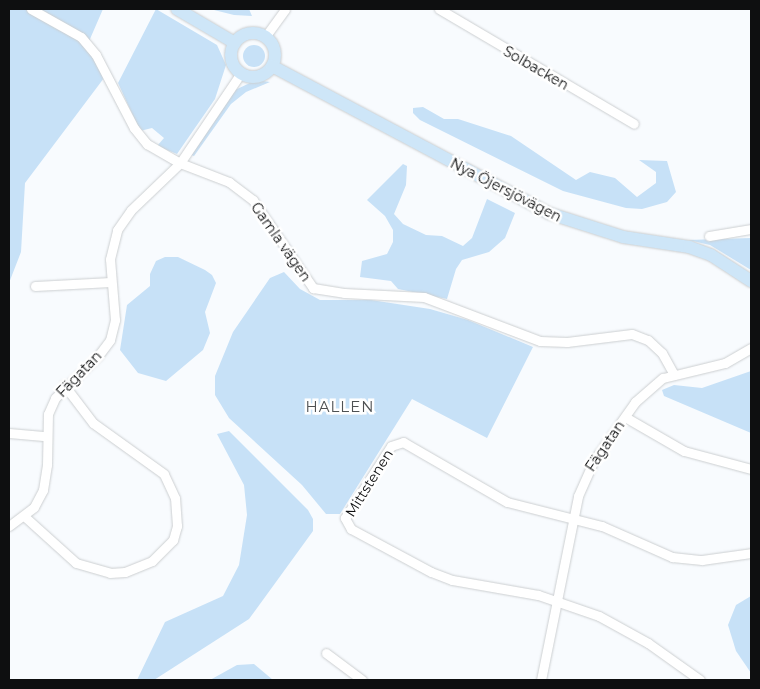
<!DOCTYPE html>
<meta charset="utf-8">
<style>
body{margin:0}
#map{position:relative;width:760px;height:689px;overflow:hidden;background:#f8fbfe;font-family:Montserrat,sans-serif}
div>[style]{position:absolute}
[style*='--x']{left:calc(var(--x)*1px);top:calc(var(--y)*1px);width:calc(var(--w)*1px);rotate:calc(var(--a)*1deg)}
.green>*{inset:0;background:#c7e1f7}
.round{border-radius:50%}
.roads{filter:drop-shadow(0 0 1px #cccfd1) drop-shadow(0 0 1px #cccfd1)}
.street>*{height:9px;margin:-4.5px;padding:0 4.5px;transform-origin:4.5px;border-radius:4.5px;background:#fff}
.secondary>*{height:12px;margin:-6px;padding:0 6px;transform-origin:6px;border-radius:6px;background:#cee6f8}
.secondary>.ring{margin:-6px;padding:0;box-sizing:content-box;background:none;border:12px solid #cee6f8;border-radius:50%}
span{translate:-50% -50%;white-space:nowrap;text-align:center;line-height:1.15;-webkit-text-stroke:5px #fff;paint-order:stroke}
.street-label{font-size:14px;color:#0e0f10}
.neighbourhood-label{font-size:15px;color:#4e5153;letter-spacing:1px}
.frame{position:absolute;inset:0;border:10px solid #0e0f10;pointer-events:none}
</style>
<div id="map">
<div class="green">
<i style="clip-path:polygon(9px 9px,103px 9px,90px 39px,91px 53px,104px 78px,25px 183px,21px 252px,9px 283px)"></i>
<i style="clip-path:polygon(156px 9px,217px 45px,226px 65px,215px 99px,177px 154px,157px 146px,164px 138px,152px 128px,140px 131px,118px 83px)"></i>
<i style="clip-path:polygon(210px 9px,249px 9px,252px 16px,234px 15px)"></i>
<i class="round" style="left:243px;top:45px;width:22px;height:22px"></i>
<i style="clip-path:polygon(256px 80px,270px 82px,246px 92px,231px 104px,194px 156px,191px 155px,231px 92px)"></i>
<i style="clip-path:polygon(423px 107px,444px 119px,458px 119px,511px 136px,576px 180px,590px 172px,615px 178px,637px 197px,656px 183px,656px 172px,639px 160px,667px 161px,676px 192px,667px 202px,642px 209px,626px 208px,563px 191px,420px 120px,413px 113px,413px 108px)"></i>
<i style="clip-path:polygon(403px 164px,407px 166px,406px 185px,394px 214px,403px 224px,426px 235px,442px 236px,463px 246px,472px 238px,487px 199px,515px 213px,505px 238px,489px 252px,462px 260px,456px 269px,447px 299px,398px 289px,391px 281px,360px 277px,362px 261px,387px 254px,393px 242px,393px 230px,385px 216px,367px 200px)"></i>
<i style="clip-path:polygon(751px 238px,751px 270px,710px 245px,688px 240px)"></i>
<i style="clip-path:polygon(165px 257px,178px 257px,205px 270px,212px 275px,216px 283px,205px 312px,210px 333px,203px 350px,166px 381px,138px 373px,120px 350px,127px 305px,150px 286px,150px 274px,156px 261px)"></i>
<i style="clip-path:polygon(284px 272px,300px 289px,320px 300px,371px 300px,430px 309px,468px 320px,533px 347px,487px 438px,412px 399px,340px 514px,326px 514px,302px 485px,229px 418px,215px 395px,215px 376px,233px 332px,270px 278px)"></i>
<i style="clip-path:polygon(751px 371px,751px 433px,664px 396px,662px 390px,674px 385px,702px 388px)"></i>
<i style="clip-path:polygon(229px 431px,308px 510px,313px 519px,313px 531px,249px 619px,154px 680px,137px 680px,165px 622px,223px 596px,239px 565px,247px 515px,244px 485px,217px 434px)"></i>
<i style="clip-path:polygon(751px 596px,751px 673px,736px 651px,728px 625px,736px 605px)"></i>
<i style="clip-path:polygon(254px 664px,273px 680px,210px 680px,237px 665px)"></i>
</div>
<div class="roads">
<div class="street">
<i style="--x:31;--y:9;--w:57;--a:29.2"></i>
<i style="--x:81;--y:37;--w:23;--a:50"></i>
<i style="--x:96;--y:55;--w:82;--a:62.5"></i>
<i style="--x:134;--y:128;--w:21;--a:51"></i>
<i style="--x:147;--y:144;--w:38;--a:30"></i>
<i style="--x:180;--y:163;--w:53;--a:21.2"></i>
<i style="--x:229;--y:182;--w:30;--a:37"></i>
<i style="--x:253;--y:200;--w:107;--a:55.7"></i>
<i style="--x:313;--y:288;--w:31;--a:9"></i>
<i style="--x:344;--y:293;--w:80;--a:2.9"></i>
<i style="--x:424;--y:297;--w:124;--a:20.8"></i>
<i style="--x:540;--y:341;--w:27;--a:2"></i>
<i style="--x:567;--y:342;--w:65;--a:-7"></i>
<i style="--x:632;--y:334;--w:17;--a:21"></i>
<i style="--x:648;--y:340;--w:19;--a:43"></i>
<i style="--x:662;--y:353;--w:25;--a:61"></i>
<i style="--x:439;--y:9;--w:226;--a:30.5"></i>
<i style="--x:265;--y:37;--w:34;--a:-54"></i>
<i style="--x:709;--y:236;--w:43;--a:-9.5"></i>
<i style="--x:35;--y:286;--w:76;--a:-3"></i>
<i style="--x:625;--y:417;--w:68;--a:30"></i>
<i style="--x:684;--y:451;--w:69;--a:15"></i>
<i style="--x:9;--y:433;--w:37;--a:5"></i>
<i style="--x:24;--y:516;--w:70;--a:42.1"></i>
<i style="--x:76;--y:563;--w:35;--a:16"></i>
<i style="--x:110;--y:573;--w:15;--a:-4"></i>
<i style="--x:125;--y:572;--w:29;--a:-22"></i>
<i style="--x:152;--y:561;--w:30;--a:-45"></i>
<i style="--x:173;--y:540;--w:15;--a:-74"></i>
<i style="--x:177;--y:526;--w:28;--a:-94"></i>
<i style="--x:175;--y:498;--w:26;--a:-115"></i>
<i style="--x:164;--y:474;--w:87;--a:-144.3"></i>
<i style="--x:93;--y:423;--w:48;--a:-127.3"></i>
<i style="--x:9;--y:526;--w:31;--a:-37"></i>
<i style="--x:34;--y:507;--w:19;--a:-62"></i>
<i style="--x:43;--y:490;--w:25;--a:-81"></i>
<i style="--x:47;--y:465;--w:51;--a:-88.9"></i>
<i style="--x:48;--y:414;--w:17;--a:-66"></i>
<i style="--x:55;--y:398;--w:60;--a:-44.3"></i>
<i style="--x:98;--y:356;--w:20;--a:-53"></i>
<i style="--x:110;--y:340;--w:21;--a:-76"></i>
<i style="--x:115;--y:320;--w:61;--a:-94.7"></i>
<i style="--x:110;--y:259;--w:30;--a:-76"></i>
<i style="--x:117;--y:230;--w:24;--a:-55"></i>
<i style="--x:131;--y:210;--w:68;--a:-43.8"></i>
<i style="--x:180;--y:163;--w:109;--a:-55.9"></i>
<i style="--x:326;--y:653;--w:45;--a:36.9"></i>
<i style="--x:541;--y:680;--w:188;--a:-78.6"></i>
<i style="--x:578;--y:496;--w:39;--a:-66"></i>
<i style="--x:594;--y:460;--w:71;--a:-54.7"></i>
<i style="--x:635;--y:402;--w:37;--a:-41"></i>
<i style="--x:663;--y:378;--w:64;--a:-13.6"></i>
<i style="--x:725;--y:363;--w:30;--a:-30"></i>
<i style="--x:700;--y:680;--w:64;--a:-144.6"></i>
<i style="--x:648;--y:643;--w:56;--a:-151.1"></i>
<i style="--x:599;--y:616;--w:65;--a:-161"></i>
<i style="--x:538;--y:595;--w:87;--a:-170.1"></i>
<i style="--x:452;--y:580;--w:22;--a:-159"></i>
<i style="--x:431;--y:572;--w:91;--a:-151.7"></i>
<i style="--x:351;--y:529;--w:13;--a:-119"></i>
<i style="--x:345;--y:518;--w:85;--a:-57.4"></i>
<i style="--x:391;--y:446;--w:13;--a:-18"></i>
<i style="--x:403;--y:442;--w:120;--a:30"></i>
<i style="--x:507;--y:502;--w:98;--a:14.2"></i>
<i style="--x:602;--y:526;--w:77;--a:23.9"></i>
<i style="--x:672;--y:557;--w:30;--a:6"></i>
<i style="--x:702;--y:560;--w:49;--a:-8.1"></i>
</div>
<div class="secondary">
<i style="--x:177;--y:9;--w:67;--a:30.4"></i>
<i class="ring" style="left:231px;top:33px;width:32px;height:32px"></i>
<i style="--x:272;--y:66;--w:313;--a:28"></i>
<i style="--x:548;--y:213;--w:79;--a:17.7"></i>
<i style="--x:623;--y:237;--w:67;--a:8.6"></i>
<i style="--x:689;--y:247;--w:23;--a:20"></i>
<i style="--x:711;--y:255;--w:48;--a:33"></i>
</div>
</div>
<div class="street-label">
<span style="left:536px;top:68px;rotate:30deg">Solbacken</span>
<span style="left:506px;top:190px;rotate:27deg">Nya Öjersjövägen</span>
<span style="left:281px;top:242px;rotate:55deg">Gamla vägen</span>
<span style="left:79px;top:374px;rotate:-46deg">Fägatan</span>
<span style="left:605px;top:446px;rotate:-56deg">Fägatan</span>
<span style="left:369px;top:483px;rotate:-58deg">Mittstenen</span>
</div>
<div class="neighbourhood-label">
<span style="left:340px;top:407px">HALLEN</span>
</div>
<div class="frame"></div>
</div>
